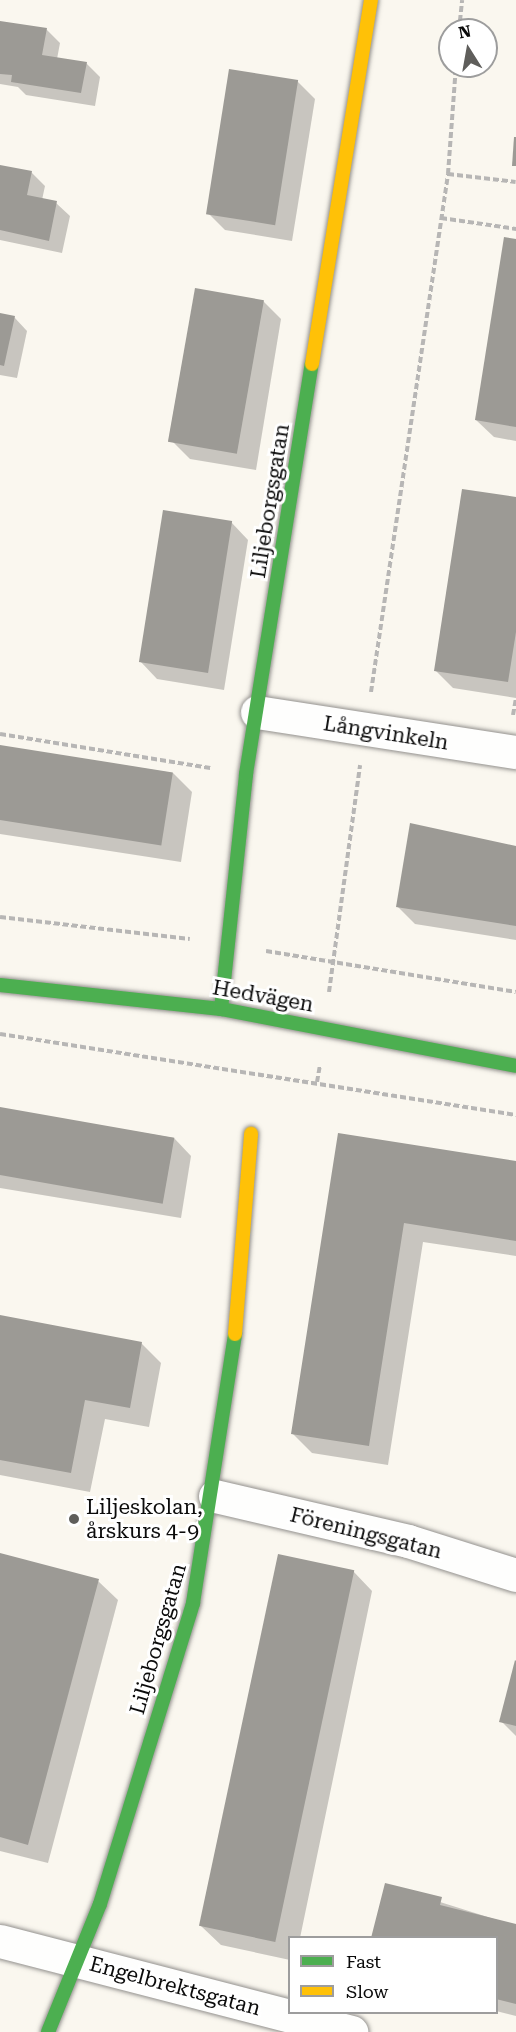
<!DOCTYPE html>
<meta charset="utf-8">
<style>
body{margin:0}
#map{position:relative;width:516px;height:2032px;overflow:hidden;background:#faf7ef;font-family:"Roboto Serif",serif}
div>[style]{position:absolute}
[style*='--x']{left:calc(var(--x)*1px);top:calc(var(--y)*1px);width:calc(var(--w)*1px);rotate:calc(var(--a)*1deg)}
.shadow>*{inset:0;background:#0003}
.building>*{inset:0;background:#9c9a95;transform-origin:0 0}
.path>*{height:4px;margin-top:-2px;transform-origin:0;background:repeating-linear-gradient(90deg,#b7b6b5 0 6px,transparent 0 9px)}
.roads{filter:drop-shadow(0 0 2px #93918e) drop-shadow(0 0 2px #93918e)}
.street>*{height:33px;margin:-16.5px;padding:0 16.5px;transform-origin:16.5px;border-radius:16.5px;background:#fefefd}
.fast>*{height:14px;margin:-7px;padding:0 7px;transform-origin:7px;border-radius:7px;background:#4caf50}
.slow>*{height:14px;margin:-7px;padding:0 7px;transform-origin:7px;border-radius:7px;background:#ffc107}
.dots>*{width:16px;height:16px;translate:-50% -50%;box-sizing:border-box;border:3px solid #fff;border-radius:50%}
span{translate:-50% -50%;white-space:nowrap;text-align:center;line-height:1.15;-webkit-text-stroke:6px #fff;paint-order:stroke}
.street-label{font-size:21px;color:#0b0b0b}
.poi-label{font-size:21px;color:#0b0b0b}
.left{translate:0 -50%;text-align:left}
.legend{position:absolute;left:288px;top:1936px;width:210px;height:78px;box-sizing:border-box;background:#fff;border:2px solid #9d9d9d;margin:0;padding:8px 10px;list-style:none;font-size:18px;color:#0b0b0b}
.legend li{display:flex;align-items:center;gap:12px;height:30px}
.legend b{width:30px;border:2px solid #9d9d9d}
.north{position:absolute;left:438px;top:18px;width:60px;height:60px;box-sizing:border-box;background:#fff;border:2px solid #9d9d9d;border-radius:50%;rotate:349deg;font-size:16px;font-weight:700;line-height:24px;text-align:center;color:#0b0b0b}
.north::after{content:'';display:block;margin:auto;width:21px;height:27px;background:#5f5e5b;clip-path:polygon(50% 0,100% 100%,50% 72%,0 100%)}
</style>
<div id="map">
<div class="shadow">
<i style="clip-path:polygon(0 22px,46px 29px,60px 43px,57px 59px,86px 63px,100px 77px,95px 106px,26px 95px,18px 87px,0 84px)"></i>
<i style="clip-path:polygon(297px 81px,315px 99px,292px 241px,225px 230px,208px 213px)"></i>
<i style="clip-path:polygon(0 166px,31px 172px,45px 186px,42px 200px,56px 203px,70px 216px,62px 253px,0 240px)"></i>
<i style="clip-path:polygon(516px 240px,516px 441px,494px 437px,476px 420px)"></i>
<i style="clip-path:polygon(263px 301px,281px 319px,256px 470px,190px 459px,172px 441px)"></i>
<i style="clip-path:polygon(0 315px,14px 317px,27px 331px,17px 378px,0 375px)"></i>
<i style="clip-path:polygon(516px 499px,516px 698px,453px 688px,435px 670px)"></i>
<i style="clip-path:polygon(231px 522px,248px 540px,224px 690px,157px 679px,140px 661px)"></i>
<i style="clip-path:polygon(0 746px,173px 773px,192px 792px,181px 862px,0 834px)"></i>
<i style="clip-path:polygon(411px 825px,516px 848px,516px 940px,415px 924px,398px 907px)"></i>
<i style="clip-path:polygon(0 1109px,174px 1138px,191px 1156px,181px 1218px,0 1188px)"></i>
<i style="clip-path:polygon(339px 1135px,516px 1162px,516px 1256px,423px 1242px,388px 1465px,312px 1453px,293px 1434px)"></i>
<i style="clip-path:polygon(0 1316px,141px 1343px,161px 1363px,149px 1427px,105px 1419px,90px 1492px,0 1475px)"></i>
<i style="clip-path:polygon(0 1555px,98px 1581px,118px 1600px,48px 1863px,0 1851px)"></i>
<i style="clip-path:polygon(353px 1571px,372px 1591px,300px 1938px,290px 1938px,290px 1960px,221px 1945px,201px 1926px)"></i>
<i style="clip-path:polygon(516px 1663px,516px 1736px,501px 1721px)"></i>
<i style="clip-path:polygon(386px 1885px,516px 1926px,516px 2016px,496px 2011px,496px 1938px)"></i>
</div>
<div class="building">
<i style="clip-path:polygon(0 21px,47px 28px,42px 55px,87px 62px,81px 93px,11px 82px,12px 75px,0 74px)"></i>
<i style="left:229px;top:69px;width:70px;height:147px;rotate:9deg"></i>
<i style="clip-path:polygon(514px 137px,516px 137px,516px 166px,512px 166px)"></i>
<i style="clip-path:polygon(0 165px,32px 171px,27px 195px,57px 201px,49px 241px,0 230px)"></i>
<i style="clip-path:polygon(504px 237px,516px 239px,516px 427px,475px 420px)"></i>
<i style="left:195px;top:288px;width:70px;height:156px;rotate:10deg"></i>
<i style="clip-path:polygon(0 313px,15px 316px,4px 366px,0 365px)"></i>
<i style="clip-path:polygon(462px 489px,516px 497px,516px 632px,508px 682px,434px 671px)"></i>
<i style="left:163px;top:510px;width:70px;height:154px;rotate:9deg"></i>
<i style="left:0;top:745px;width:175px;height:74px;rotate:9deg"></i>
<i style="clip-path:polygon(410px 823px,516px 846px,516px 926px,396px 907px)"></i>
<i style="left:0;top:1107px;width:177px;height:67px;rotate:10deg"></i>
<i style="clip-path:polygon(338px 1133px,516px 1161px,516px 1241px,404px 1223px,369px 1446px,291px 1434px)"></i>
<i style="clip-path:polygon(0 1315px,142px 1342px,130px 1408px,85px 1400px,71px 1473px,0 1460px)"></i>
<i style="clip-path:polygon(0 1553px,99px 1579px,28px 1845px,0 1837px)"></i>
<i style="left:278px;top:1554px;width:78px;height:380px;rotate:12deg"></i>
<i style="clip-path:polygon(515px 1660px,516px 1661px,516px 1726px,499px 1722px)"></i>
<i style="clip-path:polygon(385px 1883px,442px 1897px,440px 1905px,516px 1924px,516px 2004px,496px 1999px,496px 1938px,371px 1938px)"></i>
</div>
<div class="path">
<i style="--x:459;--y:30;--w:30;--a:-84"></i>
<i style="--x:448;--y:174;--w:68;--a:6.7"></i>
<i style="--x:441;--y:218;--w:76;--a:8.3"></i>
<i style="--x:371;--y:692;--w:524;--a:-81.54"></i>
<i style="--x:448;--y:174;--w:108;--a:-85.8"></i>
<i style="--x:513;--y:715;--w:17;--a:-80"></i>
<i style="--x:0;--y:734;--w:213;--a:9.2"></i>
<i style="--x:0;--y:917;--w:191;--a:6.6"></i>
<i style="--x:266;--y:951;--w:253;--a:9.3"></i>
<i style="--x:329;--y:992;--w:229;--a:-82.2"></i>
<i style="--x:0;--y:1034;--w:522;--a:8.92"></i>
<i style="--x:317;--y:1082;--w:17;--a:-80"></i>
</div>
<div class="roads">
<div class="street">
<i style="--x:257;--y:712;--w:262;--a:8.8"></i>
<i style="--x:215;--y:1496;--w:198;--a:13.1"></i>
<i style="--x:408;--y:1541;--w:113;--a:17.5"></i>
<i style="--x:0;--y:1941;--w:363;--a:14.5"></i>
</div>
<div class="fast">
<i style="--x:0;--y:985;--w:222;--a:6.2"></i>
<i style="--x:221;--y:1009;--w:300;--a:10.9"></i>
<i style="--x:221;--y:1009;--w:236;--a:-83.9"></i>
<i style="--x:246;--y:774;--w:415;--a:-80.9"></i>
<i style="--x:48;--y:2032;--w:138;--a:-67.9"></i>
<i style="--x:100;--y:1904;--w:315;--a:-72.8"></i>
<i style="--x:193;--y:1603;--w:272;--a:-81.1"></i>
</div>
<div class="slow">
<i style="--x:312;--y:364;--w:369;--a:-80.8"></i>
<i style="--x:235;--y:1334;--w:201;--a:-85.4"></i>
</div>
</div>
<div class="dots">
<i style="left:74px;top:1519px;background:#5f5e5b"></i>
</div>
<div class="street-label">
<span style="left:270px;top:501px;rotate:-81deg">Liljeborgsgatan</span>
<span style="left:386px;top:733px;rotate:9deg">Långvinkeln</span>
<span style="left:263px;top:996px;rotate:10deg">Hedvägen</span>
<span style="left:366px;top:1533px;rotate:14deg">Föreningsgatan</span>
<span style="left:158px;top:1639px;rotate:-74deg">Liljeborgsgatan</span>
<span style="left:175px;top:1986px;rotate:15deg">Engelbrektsgatan</span>
</div>
<div class="poi-label">
<span class="left" style="left:86px;top:1519px">Liljeskolan,<br>årskurs 4-9</span>
</div>
<ul class="legend">
<li><b style="height:8px;background:#4caf50"></b>Fast</li>
<li><b style="height:8px;background:#ffc107"></b>Slow</li>
</ul>
<div class="north">N</div>
</div>
